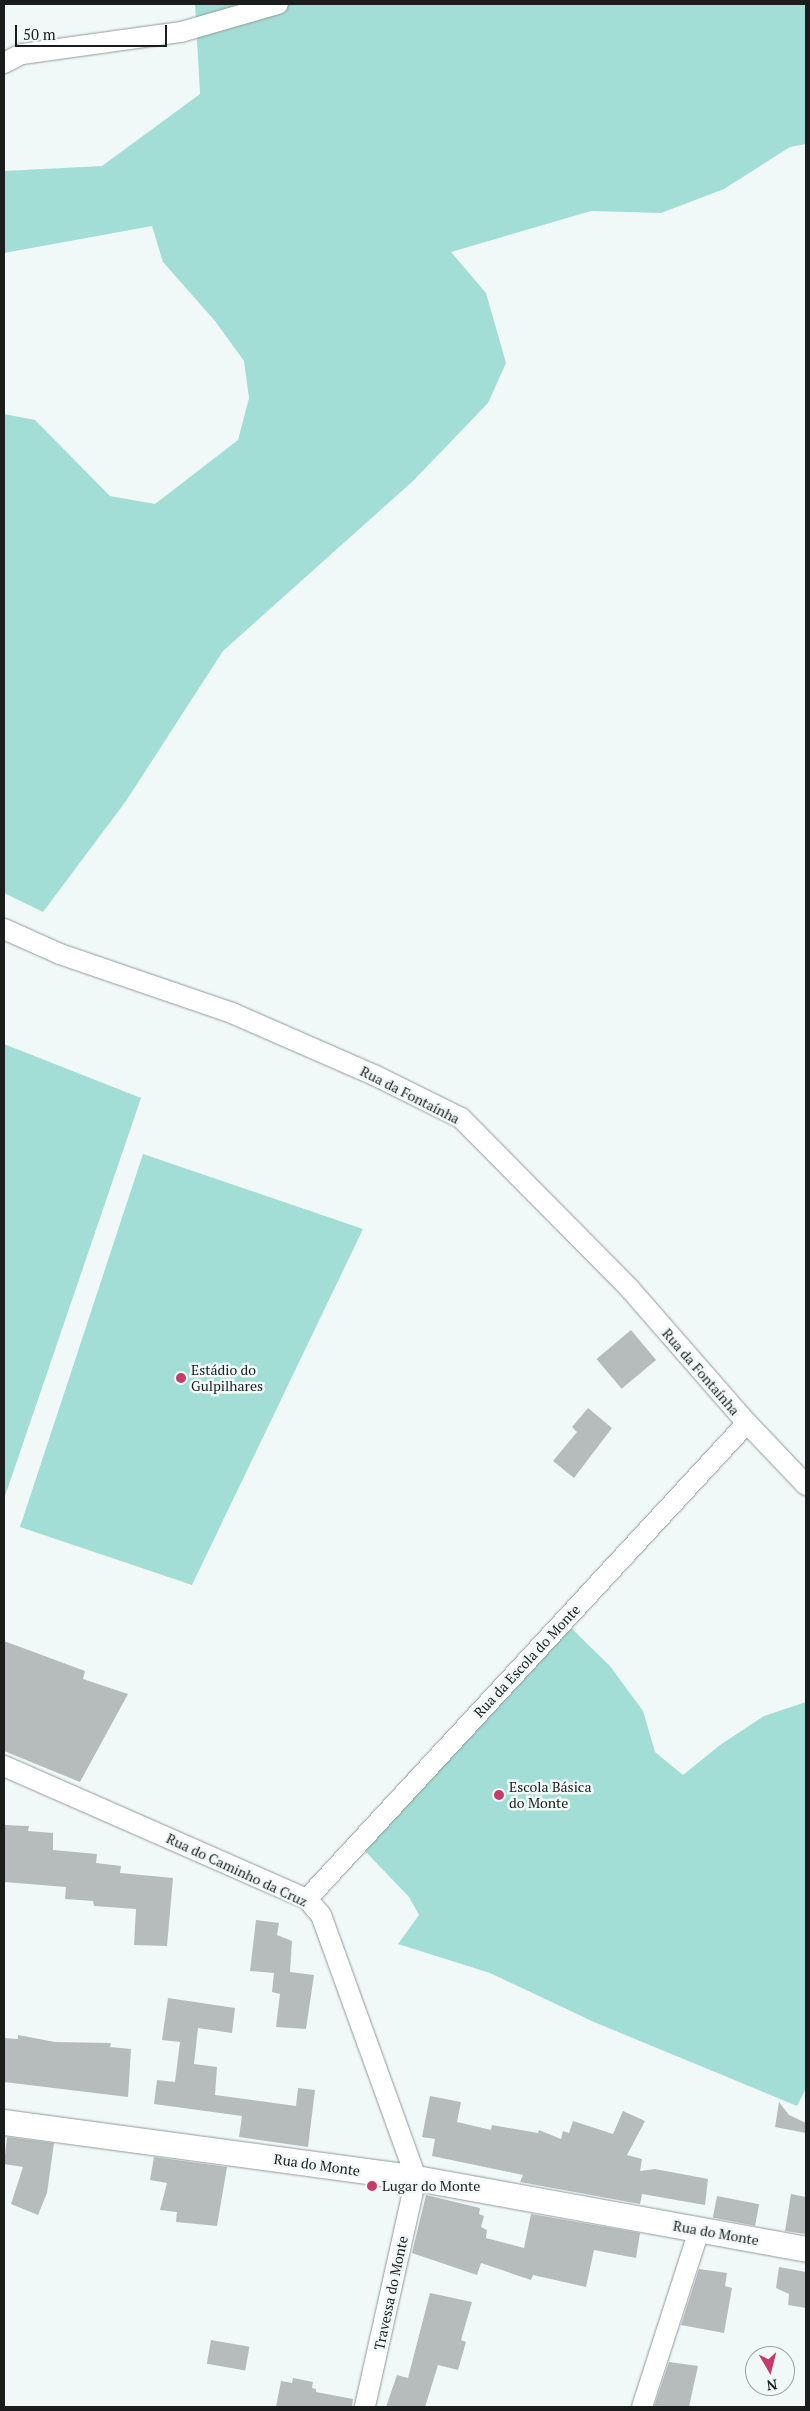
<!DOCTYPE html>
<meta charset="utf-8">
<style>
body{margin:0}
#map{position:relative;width:810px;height:2411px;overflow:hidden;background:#f1f9f8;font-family:"PT Serif",serif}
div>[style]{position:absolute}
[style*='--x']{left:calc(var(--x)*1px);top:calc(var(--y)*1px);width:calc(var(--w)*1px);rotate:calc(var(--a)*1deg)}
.green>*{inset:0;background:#a2ded6}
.building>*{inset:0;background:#b5bcbb;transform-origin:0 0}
.roads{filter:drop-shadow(0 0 1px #929998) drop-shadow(0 0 1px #929998)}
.minor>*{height:20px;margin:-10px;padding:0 10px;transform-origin:10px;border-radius:10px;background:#fff}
.tertiary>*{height:25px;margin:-12.5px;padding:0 12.5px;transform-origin:12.5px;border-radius:12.5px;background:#fff}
.dots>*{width:14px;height:14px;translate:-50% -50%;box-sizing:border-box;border:2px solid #f1f9f8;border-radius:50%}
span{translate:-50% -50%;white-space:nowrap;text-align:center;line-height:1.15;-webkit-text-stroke:5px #f1f9f8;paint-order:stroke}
.street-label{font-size:14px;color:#1a1d1c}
.poi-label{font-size:14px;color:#1a1d1c}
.left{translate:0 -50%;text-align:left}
.frame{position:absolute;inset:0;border:5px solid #1a1d1c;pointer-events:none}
.north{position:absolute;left:745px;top:2346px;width:50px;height:50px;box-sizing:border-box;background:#f1f9f8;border:1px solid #9ba1a0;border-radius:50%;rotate:172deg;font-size:14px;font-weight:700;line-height:20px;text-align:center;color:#1a1d1c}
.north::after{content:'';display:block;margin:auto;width:18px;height:22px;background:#c83a68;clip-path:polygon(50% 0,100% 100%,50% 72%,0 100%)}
.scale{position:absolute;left:15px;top:25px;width:152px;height:22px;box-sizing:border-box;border:2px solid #1a1d1c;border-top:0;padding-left:6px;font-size:15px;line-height:18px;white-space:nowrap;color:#1a1d1c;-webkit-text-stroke:4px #f1f9f8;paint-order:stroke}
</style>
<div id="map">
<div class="green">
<i style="clip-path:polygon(195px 4px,806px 4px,806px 144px,790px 147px,724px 189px,661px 213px,591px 211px,451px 252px,486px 293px,506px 363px,488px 403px,413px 481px,223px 651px,126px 801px,43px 912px,4px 893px,4px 414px,35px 420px,110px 496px,155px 504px,238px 440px,249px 398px,244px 361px,215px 321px,163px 262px,152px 226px,4px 253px,4px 171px,102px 166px,200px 94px)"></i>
<i style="clip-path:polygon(4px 1044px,141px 1098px,4px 1499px)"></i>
<i style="clip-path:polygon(143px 1154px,363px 1229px,192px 1585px,20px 1527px)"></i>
<i style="clip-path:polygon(569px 1626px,610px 1666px,643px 1711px,655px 1752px,683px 1775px,720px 1745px,764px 1716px,806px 1702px,806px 2088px,797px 2106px,594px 2022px,490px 1973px,398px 1944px,419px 1915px,409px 1897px,364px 1850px)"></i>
</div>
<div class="building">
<i style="left:631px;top:1330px;width:39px;height:45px;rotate:50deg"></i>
<i style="clip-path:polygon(588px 1408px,612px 1428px,574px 1478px,553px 1461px,577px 1432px,572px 1427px)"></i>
<i style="clip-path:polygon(4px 1641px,85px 1671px,83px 1679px,128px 1694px,80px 1782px,4px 1751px)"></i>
<i style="clip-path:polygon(4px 1825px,29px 1826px,28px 1831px,53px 1833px,53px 1850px,97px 1854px,96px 1863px,121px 1866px,120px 1873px,173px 1878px,167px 1946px,134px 1945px,136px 1909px,94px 1906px,93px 1901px,65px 1899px,66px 1887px,4px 1882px)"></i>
<i style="clip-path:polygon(256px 1920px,279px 1923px,277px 1935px,292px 1941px,290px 1972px,314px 1975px,306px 2029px,276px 2027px,280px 1994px,272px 1992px,274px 1973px,250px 1971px)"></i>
<i style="clip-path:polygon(168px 1998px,235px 2008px,232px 2033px,198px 2028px,194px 2064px,217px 2067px,215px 2095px,296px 2106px,298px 2088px,315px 2090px,308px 2147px,239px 2137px,242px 2116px,154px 2104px,157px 2080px,175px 2082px,180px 2042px,162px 2040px)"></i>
<i style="clip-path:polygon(18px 2035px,55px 2042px,111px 2043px,110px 2047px,131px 2049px,128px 2097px,4px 2082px,4px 2038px,18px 2039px)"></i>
<i style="clip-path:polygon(430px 2096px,461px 2102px,457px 2122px,491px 2130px,492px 2125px,538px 2133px,539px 2130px,561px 2139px,563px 2131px,569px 2133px,573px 2121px,613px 2134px,623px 2111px,645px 2121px,627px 2155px,642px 2159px,640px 2171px,655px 2169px,708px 2179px,705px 2205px,642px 2194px,640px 2204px,520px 2182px,523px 2175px,432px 2156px,435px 2139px,422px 2137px)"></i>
<i style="clip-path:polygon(779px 2102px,789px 2115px,806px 2123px,806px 2133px,775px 2127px)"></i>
<i style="clip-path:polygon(7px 2137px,54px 2143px,47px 2193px,38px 2215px,11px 2204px,23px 2167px,4px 2164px)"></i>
<i style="clip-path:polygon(154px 2157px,227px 2167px,217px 2226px,176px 2222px,177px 2212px,160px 2210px,167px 2183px,150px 2180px)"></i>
<i style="clip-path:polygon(791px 2194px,806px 2197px,806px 2234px,785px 2231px)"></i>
<i style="clip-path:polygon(426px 2195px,480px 2208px,479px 2214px,484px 2216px,481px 2227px,487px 2230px,486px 2238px,524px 2248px,531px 2214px,640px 2233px,636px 2258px,594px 2250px,586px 2287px,533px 2275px,531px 2280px,481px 2263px,477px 2275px,412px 2253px)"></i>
<i style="left:717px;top:2196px;width:43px;height:22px;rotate:11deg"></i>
<i style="clip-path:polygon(779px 2267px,806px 2272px,806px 2308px,788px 2305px,789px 2294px,776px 2288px)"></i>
<i style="clip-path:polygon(699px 2269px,727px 2273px,725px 2286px,732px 2288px,724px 2333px,681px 2325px)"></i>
<i style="clip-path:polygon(430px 2293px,472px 2302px,461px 2340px,466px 2342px,458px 2370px,438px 2365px,425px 2407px,386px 2407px,397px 2375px,408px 2378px)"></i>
<i style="left:211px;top:2340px;width:39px;height:24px;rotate:10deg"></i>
<i style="clip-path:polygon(669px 2362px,698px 2366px,689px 2407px,654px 2407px)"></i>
<i style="clip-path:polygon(293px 2378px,313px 2382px,312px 2388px,316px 2389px,316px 2392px,353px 2399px,352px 2407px,276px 2407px,281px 2381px,292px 2383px)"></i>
</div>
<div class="roads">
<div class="minor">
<i style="--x:4;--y:63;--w:20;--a:-27"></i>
<i style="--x:22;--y:54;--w:161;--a:-7.9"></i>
<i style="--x:181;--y:32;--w:101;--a:-16.1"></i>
<i style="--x:4;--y:929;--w:61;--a:24.1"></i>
<i style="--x:60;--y:954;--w:182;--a:18.9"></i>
<i style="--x:232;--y:1013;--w:157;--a:23.6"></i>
<i style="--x:376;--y:1076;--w:95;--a:26.3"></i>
<i style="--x:461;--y:1118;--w:240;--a:45.3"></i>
<i style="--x:630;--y:1289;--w:178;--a:48.9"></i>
<i style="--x:747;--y:1423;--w:86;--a:46.4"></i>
<i style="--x:4;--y:1766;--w:331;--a:23.7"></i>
<i style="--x:307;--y:1899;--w:21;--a:49"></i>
<i style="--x:321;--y:1915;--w:280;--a:70.1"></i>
<i style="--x:416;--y:2178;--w:235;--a:102.6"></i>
<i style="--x:307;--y:1899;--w:648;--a:-47.25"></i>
<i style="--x:642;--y:2407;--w:185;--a:-72.1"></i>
</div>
<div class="tertiary">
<i style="--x:4;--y:2122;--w:416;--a:7.7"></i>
<i style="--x:416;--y:2178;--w:396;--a:10.3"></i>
</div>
</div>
<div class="dots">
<i style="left:181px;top:1378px;background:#c83a68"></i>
<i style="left:499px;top:1795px;background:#c83a68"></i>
<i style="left:372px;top:2186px;background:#c83a68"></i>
</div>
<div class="street-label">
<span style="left:410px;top:1095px;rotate:27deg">Rua da Fontaínha</span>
<span style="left:701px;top:1372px;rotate:49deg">Rua da Fontaínha</span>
<span style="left:527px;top:1661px;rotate:-47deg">Rua da Escola do Monte</span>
<span style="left:237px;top:1870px;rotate:25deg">Rua do Caminho da Cruz</span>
<span style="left:317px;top:2165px;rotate:8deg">Rua do Monte</span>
<span style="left:716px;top:2233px;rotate:10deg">Rua do Monte</span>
<span style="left:391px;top:2293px;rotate:-78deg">Travessa do Monte</span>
</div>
<div class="poi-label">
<span class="left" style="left:191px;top:1378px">Estádio do<br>Gulpilhares</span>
<span class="left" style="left:509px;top:1795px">Escola Básica<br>do Monte</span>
<span class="left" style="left:382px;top:2186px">Lugar do Monte</span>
</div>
<div class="frame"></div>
<div class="north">N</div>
<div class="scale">50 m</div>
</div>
